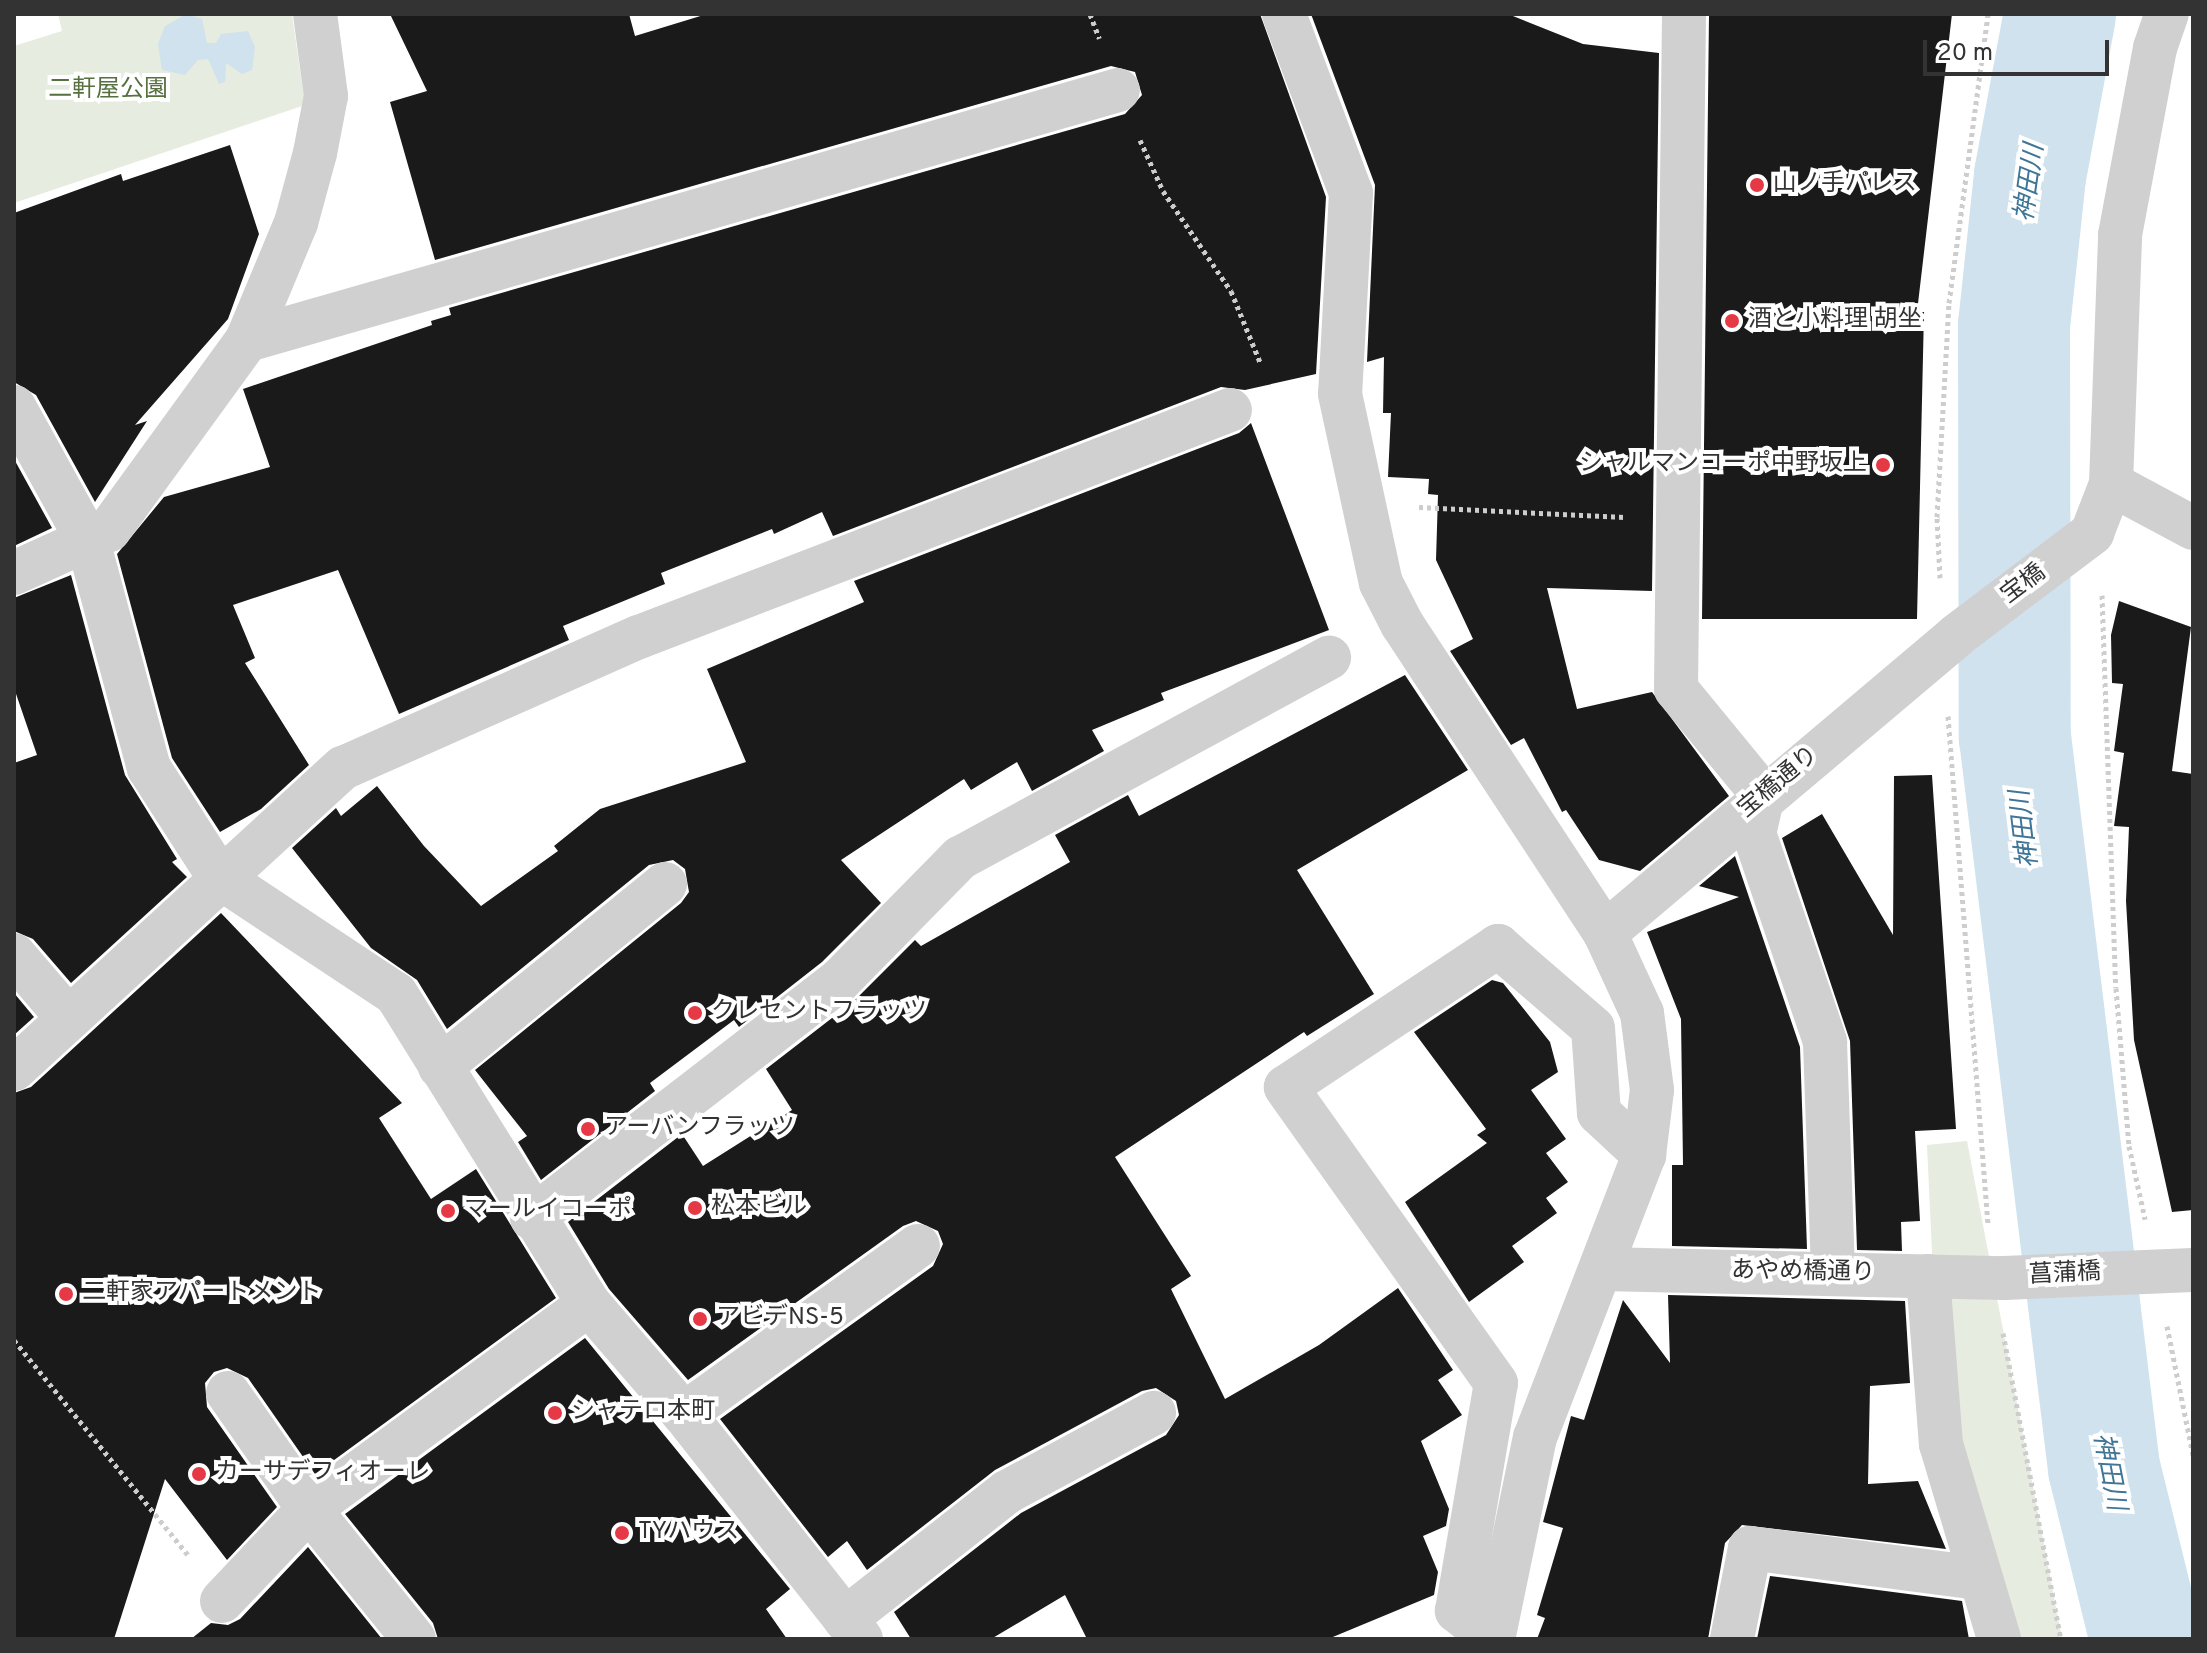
<!DOCTYPE html>
<meta charset="utf-8">
<style>
body{margin:0}
#map{position:relative;width:2207px;height:1653px;overflow:hidden;background:#fff;font-family:Overpass,"Noto Sans JP",sans-serif}
div>[style]{position:absolute}
[style*='--x']{left:calc(var(--x)*1px);top:calc(var(--y)*1px);width:calc(var(--w)*1px);rotate:calc(var(--a)*1deg)}
.green>*{inset:0;background:#e6ecdf}
.water>*{inset:0;background:#cfe2ee}
.river>*{height:112px;margin:-56px;padding:0 56px;transform-origin:56px;border-radius:56px;background:#cfe2ee}
.building>*{inset:0;background:#1a1a1a}
.path>*{height:5px;margin-top:-2.5px;transform-origin:0;background:repeating-linear-gradient(90deg,#cdcdcd 0 4px,transparent 0 8px)}
.minor>*{height:44px;margin:-22px;padding:0 22px;transform-origin:22px;border-radius:22px;background:#d0d0d0}
.dots>*{width:22px;height:22px;translate:-50% -50%;box-sizing:border-box;border:4px solid #fff;border-radius:50%}
span{translate:-50% -50%;white-space:nowrap;text-align:center;line-height:1.15;-webkit-text-stroke:8px #fff;paint-order:stroke}
.park-label{font-size:24px;color:#56703f}
.poi-label{font-size:24px;color:#333}
.left{translate:0 -50%;text-align:left}
.right{translate:-100% -50%;text-align:right}
.street-label{font-size:24px;color:#333}
.water-label{font-size:26px;color:#3f7597;font-style:italic}
.frame{position:absolute;inset:0;border:16px solid #333;pointer-events:none}
.scale{position:absolute;left:1923px;top:40px;width:186px;height:36px;box-sizing:border-box;border:4px solid #333;border-top:0;padding-left:10px;font-size:24px;line-height:28px;white-space:nowrap;color:#333;-webkit-text-stroke:6px #fff;paint-order:stroke}
</style>
<div id="map">
<div class="green">
<i style="clip-path:polygon(58px 14px,292px 14px,305px 105px,14px 203px,14px 46px,62px 31px)"></i>
<i style="clip-path:polygon(1967px 1141px,2062px 1639px,1999px 1639px,1941px 1444px,1927px 1145px)"></i>
</div>
<div class="water">
<i style="clip-path:polygon(186px 14px,202px 19px,207px 43px,216px 43px,221px 34px,248px 31px,255px 47px,252px 70px,242px 74px,226px 63px,225px 82px,219px 84px,208px 59px,198px 60px,185px 75px,162px 70px,158px 44px,165px 26px)"></i>
</div>
<div class="river">
<i style="--x:2060;--y:14;--w:165;--a:100.5"></i>
<i style="--x:2030;--y:176;--w:150;--a:96.1"></i>
<i style="--x:2014;--y:325;--w:412;--a:89.9"></i>
<i style="--x:2015;--y:737;--w:736;--a:83.06"></i>
<i style="--x:2104;--y:1468;--w:176;--a:76.2"></i>
</div>
<div class="building">
<i style="clip-path:polygon(390px 14px,629px 14px,635px 36px,707px 14px,1260px 14px,1326px 197px,1316px 374px,1245px 390px,1221px 387px,833px 536px,822px 512px,774px 534px,772px 529px,661px 573px,665px 584px,563px 626px,569px 640px,399px 714px,338px 570px,233px 605px,255px 658px,245px 663px,309px 765px,261px 809px,220px 832px,172px 758px,117px 554px,164px 497px,270px 467px,243px 389px,432px 325px,431px 321px,451px 315px,449px 308px,1125px 114px,1142px 95px,1135px 72px,1111px 66px,435px 260px,390px 102px,427px 91px)"></i>
<i style="clip-path:polygon(1311px 14px,1508px 14px,1583px 44px,1659px 53px,1652px 591px,1547px 588px,1577px 709px,1652px 692px,1729px 796px,1640px 871px,1599px 860px,1566px 810px,1562px 812px,1524px 738px,1511px 745px,1450px 651px,1473px 639px,1436px 560px,1438px 495px,1428px 494px,1429px 479px,1388px 477px,1391px 413px,1383px 413px,1384px 357px,1367px 362px,1375px 185px)"></i>
<i style="clip-path:polygon(1709px 14px,1952px 14px,1917px 312px,1924px 312px,1917px 619px,1702px 619px)"></i>
<i style="clip-path:polygon(230px 145px,259px 234px,228px 319px,135px 425px,147px 421px,95px 502px,36px 395px,14px 382px,14px 213px,121px 174px,123px 181px)"></i>
<i style="clip-path:polygon(1251px 423px,1329px 630px,1161px 693px,1164px 700px,1092px 730px,1104px 751px,1032px 791px,1017px 762px,971px 790px,964px 779px,841px 860px,881px 903px,822px 962px,739px 1027px,734px 1020px,650px 1083px,655px 1091px,541px 1180px,518px 1142px,527px 1136px,475px 1070px,681px 903px,689px 892px,685px 869px,673px 860px,649px 865px,447px 1029px,417px 980px,371px 948px,292px 848px,336px 808px,341px 816px,377px 786px,424px 846px,481px 906px,558px 851px,554px 846px,600px 809px,746px 762px,707px 669px,864px 602px,854px 581px,1239px 433px)"></i>
<i style="clip-path:polygon(14px 459px,52px 528px,14px 546px)"></i>
<i style="clip-path:polygon(71px 575px,125px 775px,177px 859px,172px 862px,187px 877px,71px 983px,33px 939px,14px 931px,14px 763px,37px 755px,14px 688px,14px 598px)"></i>
<i style="clip-path:polygon(2119px 601px,2191px 627px,2172px 771px,2193px 774px,2193px 1210px,2172px 1212px,2134px 1040px,2126px 901px,2129px 827px,2114px 826px,2124px 753px,2114px 751px,2123px 684px,2112px 683px,2111px 635px)"></i>
<i style="clip-path:polygon(1405px 675px,1468px 770px,1297px 870px,1374px 994px,1307px 1036px,1304px 1032px,1115px 1157px,1191px 1276px,1171px 1289px,1225px 1399px,1319px 1345px,1398px 1288px,1453px 1370px,1438px 1380px,1462px 1415px,1421px 1441px,1449px 1509px,1446px 1526px,1423px 1536px,1438px 1572px,1434px 1595px,1328px 1639px,1087px 1639px,1065px 1595px,991px 1639px,911px 1639px,894px 1612px,1021px 1513px,1166px 1435px,1179px 1415px,1176px 1401px,1156px 1388px,1142px 1391px,995px 1470px,867px 1570px,847px 1541px,828px 1557px,720px 1419px,933px 1266px,943px 1244px,938px 1231px,916px 1221px,903px 1226px,688px 1380px,609px 1289px,568px 1222px,682px 1134px,703px 1166px,792px 1110px,766px 1069px,854px 1001px,915px 940px,921px 946px,1070px 862px,1055px 835px,1128px 795px,1139px 816px)"></i>
<i style="clip-path:polygon(1932px 775px,1956px 1129px,1915px 1131px,1920px 1221px,1901px 1222px,1902px 1251px,1857px 1250px,1850px 1041px,1782px 838px,1822px 814px,1893px 935px,1894px 776px)"></i>
<i style="clip-path:polygon(1735px 856px,1800px 1047px,1807px 1249px,1672px 1246px,1672px 1165px,1683px 1165px,1681px 1019px,1647px 932px,1739px 897px,1699px 886px)"></i>
<i style="clip-path:polygon(221px 913px,402px 1103px,379px 1118px,431px 1199px,476px 1169px,556px 1298px,315px 1474px,248px 1378px,227px 1368px,214px 1372px,205px 1383px,207px 1407px,277px 1507px,227px 1560px,165px 1479px,114px 1639px,14px 1639px,14px 1093px,31px 1087px)"></i>
<i style="clip-path:polygon(1492px 980px,1503px 983px,1550px 1042px,1558px 1072px,1531px 1090px,1566px 1139px,1546px 1153px,1568px 1182px,1546px 1198px,1557px 1213px,1512px 1246px,1524px 1262px,1469px 1302px,1405px 1202px,1487px 1143px,1477px 1135px,1486px 1129px,1414px 1032px)"></i>
<i style="clip-path:polygon(14px 993px,34px 1017px,14px 1035px)"></i>
<i style="clip-path:polygon(1668px 1295px,1905px 1301px,1910px 1383px,1870px 1386px,1868px 1484px,1918px 1481px,1946px 1549px,1742px 1525px,1725px 1543px,1708px 1639px,1537px 1639px,1545px 1618px,1537px 1615px,1563px 1528px,1543px 1522px,1571px 1416px,1584px 1420px,1623px 1300px,1670px 1363px)"></i>
<i style="clip-path:polygon(585px 1338px,790px 1589px,766px 1609px,787px 1639px,438px 1639px,433px 1623px,345px 1514px)"></i>
<i style="clip-path:polygon(308px 1547px,382px 1639px,191px 1639px,211px 1623px,228px 1625px,240px 1619px)"></i>
<i style="clip-path:polygon(1770px 1576px,1962px 1601px,1969px 1639px,1757px 1639px)"></i>
</div>
<div class="path">
<i style="--x:1090;--y:14;--w:26;--a:69"></i>
<i style="--x:1140;--y:140;--w:56;--a:65.7"></i>
<i style="--x:1163;--y:191;--w:121;--a:55.8"></i>
<i style="--x:1231;--y:291;--w:77;--a:67.8"></i>
<i style="--x:1419;--y:507;--w:206;--a:2.8"></i>
<i style="--x:1940;--y:578;--w:61;--a:-92.8"></i>
<i style="--x:1937;--y:517;--w:214;--a:-86.8"></i>
<i style="--x:1949;--y:303;--w:292;--a:-82.3"></i>
<i style="--x:2102;--y:595;--w:393;--a:88"></i>
<i style="--x:2116;--y:988;--w:159;--a:85.3"></i>
<i style="--x:2129;--y:1146;--w:75;--a:77.6"></i>
<i style="--x:1948;--y:716;--w:510;--a:85.5"></i>
<i style="--x:2167;--y:1326;--w:132;--a:78.6"></i>
<i style="--x:2003;--y:1333;--w:311;--a:79.3"></i>
<i style="--x:14;--y:1340;--w:279;--a:51"></i>
</div>
<div class="minor">
<i style="--x:1284;--y:14;--w:191;--a:69.5"></i>
<i style="--x:1351;--y:193;--w:201;--a:93.1"></i>
<i style="--x:1340;--y:394;--w:193;--a:77.8"></i>
<i style="--x:1381;--y:583;--w:46;--a:62.9"></i>
<i style="--x:1402;--y:624;--w:370;--a:56.7"></i>
<i style="--x:1605;--y:933;--w:88;--a:65.2"></i>
<i style="--x:1642;--y:1013;--w:78;--a:82.6"></i>
<i style="--x:1652;--y:1090;--w:65;--a:97"></i>
<i style="--x:1644;--y:1155;--w:302;--a:111.1"></i>
<i style="--x:1535;--y:1437;--w:206;--a:101.7"></i>
<i style="--x:1684;--y:14;--w:675;--a:90.68"></i>
<i style="--x:1676;--y:689;--w:137;--a:50.6"></i>
<i style="--x:1763;--y:795;--w:39;--a:103"></i>
<i style="--x:1754;--y:833;--w:221;--a:71.2"></i>
<i style="--x:1825;--y:1042;--w:232;--a:88"></i>
<i style="--x:247;--y:340;--w:906;--a:-16.01"></i>
<i style="--x:14;--y:407;--w:153;--a:61.1"></i>
<i style="--x:88;--y:541;--w:235;--a:75"></i>
<i style="--x:149;--y:768;--w:130;--a:57.3"></i>
<i style="--x:219;--y:877;--w:212;--a:33.5"></i>
<i style="--x:396;--y:994;--w:365;--a:58.1"></i>
<i style="--x:589;--y:1304;--w:145;--a:49.2"></i>
<i style="--x:684;--y:1414;--w:286;--a:51.8"></i>
<i style="--x:2111;--y:484;--w:93;--a:28.2"></i>
<i style="--x:14;--y:573;--w:104;--a:-24.4"></i>
<i style="--x:109;--y:530;--w:235;--a:-54"></i>
<i style="--x:247;--y:340;--w:127;--a:-67.3"></i>
<i style="--x:296;--y:223;--w:73;--a:-74.8"></i>
<i style="--x:315;--y:153;--w:58;--a:-79.1"></i>
<i style="--x:326;--y:96;--w:83;--a:-97.6"></i>
<i style="--x:1605;--y:933;--w:460;--a:-40.2"></i>
<i style="--x:1956;--y:636;--w:171;--a:-37.1"></i>
<i style="--x:2092;--y:533;--w:53;--a:-68.8"></i>
<i style="--x:2111;--y:484;--w:249;--a:-87.9"></i>
<i style="--x:2120;--y:235;--w:190;--a:-79.4"></i>
<i style="--x:2155;--y:48;--w:36;--a:-71"></i>
<i style="--x:14;--y:955;--w:82;--a:49.5"></i>
<i style="--x:440;--y:1067;--w:290;--a:-39.1"></i>
<i style="--x:14;--y:1069;--w:446;--a:-42.5"></i>
<i style="--x:343;--y:768;--w:324;--a:-23.9"></i>
<i style="--x:639;--y:637;--w:633;--a:-21.01"></i>
<i style="--x:532;--y:1218;--w:388;--a:-37.7"></i>
<i style="--x:839;--y:981;--w:173;--a:-45.5"></i>
<i style="--x:960;--y:858;--w:420;--a:-28.5"></i>
<i style="--x:1602;--y:1269;--w:402;--a:1.3"></i>
<i style="--x:2004;--y:1278;--w:189;--a:-2.4"></i>
<i style="--x:1928;--y:1276;--w:169;--a:85.6"></i>
<i style="--x:1941;--y:1444;--w:203;--a:73.4"></i>
<i style="--x:228;--y:1393;--w:141;--a:55.1"></i>
<i style="--x:309;--y:1509;--w:347;--a:-36.2"></i>
<i style="--x:684;--y:1414;--w:288;--a:-35.7"></i>
<i style="--x:222;--y:1601;--w:127;--a:-46.6"></i>
<i style="--x:309;--y:1509;--w:167;--a:51.1"></i>
<i style="--x:845;--y:1619;--w:206;--a:-38.1"></i>
<i style="--x:1007;--y:1492;--w:167;--a:-28.3"></i>
<i style="--x:1493;--y:1639;--w:46;--a:-142.1"></i>
<i style="--x:1457;--y:1611;--w:231;--a:-80.3"></i>
<i style="--x:1496;--y:1383;--w:363;--a:-125.4"></i>
<i style="--x:1286;--y:1087;--w:255;--a:-33.6"></i>
<i style="--x:1498;--y:946;--w:125;--a:40.8"></i>
<i style="--x:1593;--y:1028;--w:85;--a:86"></i>
<i style="--x:1599;--y:1113;--w:62;--a:43"></i>
<i style="--x:1732;--y:1639;--w:93;--a:-78.8"></i>
<i style="--x:1750;--y:1548;--w:230;--a:7.5"></i>
</div>
<div class="dots">
<i style="left:1757px;top:185px;background:#e63946"></i>
<i style="left:1732px;top:321px;background:#e63946"></i>
<i style="left:1883px;top:465px;background:#e63946"></i>
<i style="left:695px;top:1013px;background:#e63946"></i>
<i style="left:588px;top:1129px;background:#e63946"></i>
<i style="left:695px;top:1208px;background:#e63946"></i>
<i style="left:448px;top:1211px;background:#e63946"></i>
<i style="left:66px;top:1294px;background:#e63946"></i>
<i style="left:700px;top:1319px;background:#e63946"></i>
<i style="left:555px;top:1413px;background:#e63946"></i>
<i style="left:199px;top:1474px;background:#e63946"></i>
<i style="left:622px;top:1533px;background:#e63946"></i>
</div>
<div class="park-label">
<span style="left:108px;top:91px">二軒屋公園</span>
</div>
<div class="poi-label">
<span class="left" style="left:1773px;top:185px">山ノ手パレス</span>
<span class="left" style="left:1748px;top:321px">酒と小料理 胡坐</span>
<span class="right" style="left:1867px;top:465px">シャルマンコーポ中野坂上</span>
<span class="left" style="left:711px;top:1013px">クレセントフラッツ</span>
<span class="left" style="left:604px;top:1129px">アーバンフラッツ</span>
<span class="left" style="left:711px;top:1208px">松本ビル</span>
<span class="left" style="left:464px;top:1211px">マールイコーポ</span>
<span class="left" style="left:82px;top:1294px">二軒家アパートメント</span>
<span class="left" style="left:716px;top:1319px">アビデNS-5</span>
<span class="left" style="left:571px;top:1413px">シャテロ本町</span>
<span class="left" style="left:215px;top:1474px">カーサデフィオーレ</span>
<span class="left" style="left:638px;top:1533px">TYハウス</span>
</div>
<div class="street-label">
<span style="left:2024px;top:585px;rotate:-37deg">宝橋</span>
<span style="left:1779px;top:783px;rotate:-40deg">宝橋通り</span>
<span style="left:1803px;top:1273px;rotate:1deg">あやめ橋通り</span>
<span style="left:2065px;top:1275px;rotate:-3deg">菖蒲橋</span>
</div>
<div class="water-label">
<span style="left:2031px;top:183px;rotate:-82deg">神田川</span>
<span style="left:2026px;top:829px;rotate:-97deg">神田川</span>
<span style="left:2108px;top:1472px;rotate:79deg">神田川</span>
</div>
<div class="frame"></div>
<div class="scale">20 m</div>
</div>
